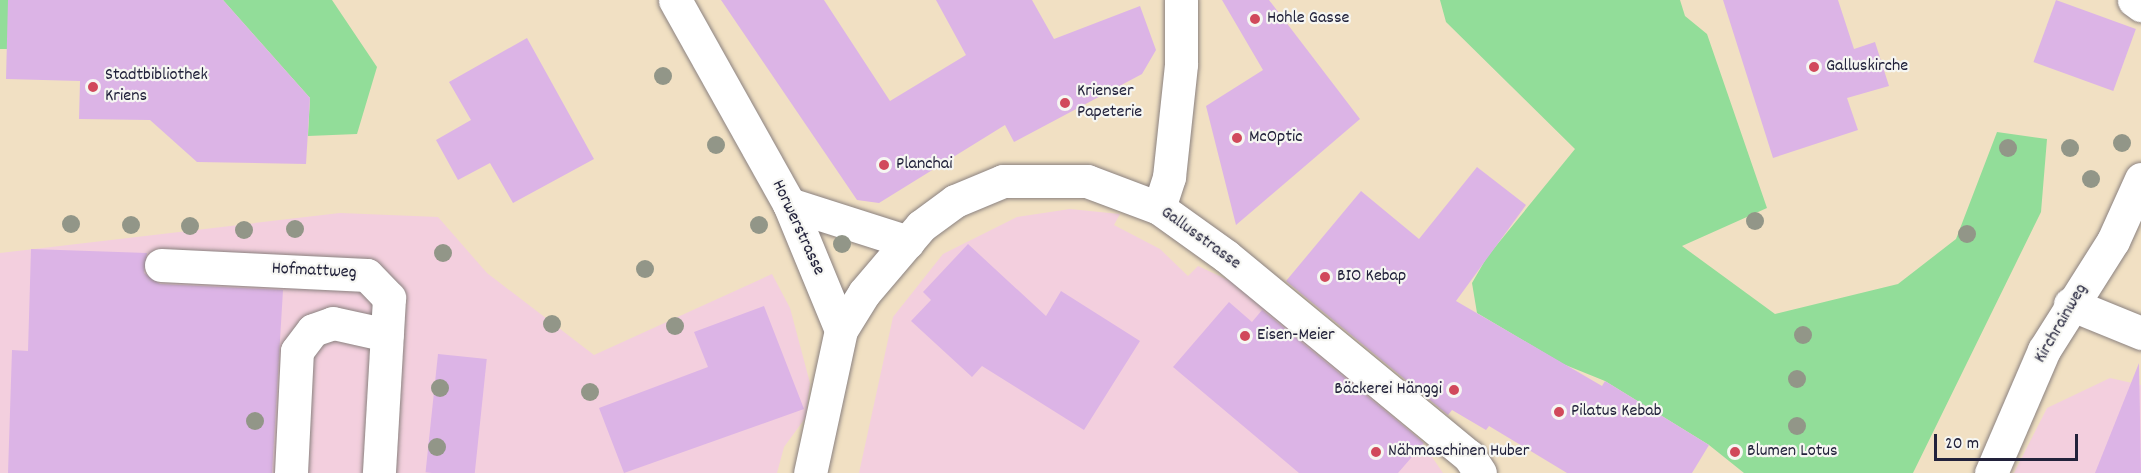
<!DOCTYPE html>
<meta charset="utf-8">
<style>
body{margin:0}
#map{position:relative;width:2141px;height:473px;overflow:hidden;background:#f1e0c3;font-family:Dekko,sans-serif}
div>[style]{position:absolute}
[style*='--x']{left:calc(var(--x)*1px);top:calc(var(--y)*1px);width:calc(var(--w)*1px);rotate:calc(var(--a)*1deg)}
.built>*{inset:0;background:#f3cfde}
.green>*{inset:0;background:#92dd99;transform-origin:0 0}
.building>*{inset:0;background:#dcb4e6;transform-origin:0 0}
.roads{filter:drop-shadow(0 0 2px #8a817f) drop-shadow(0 0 2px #8a817f)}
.minor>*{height:33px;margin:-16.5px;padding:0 16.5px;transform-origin:16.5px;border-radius:16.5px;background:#fff}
.trees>*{width:18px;height:18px;margin:-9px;border-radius:50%;background:#929688}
.dots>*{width:16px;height:16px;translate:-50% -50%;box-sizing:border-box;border:3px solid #f6f6f2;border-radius:50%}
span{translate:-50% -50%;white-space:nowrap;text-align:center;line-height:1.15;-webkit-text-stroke:4.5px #f6f6f2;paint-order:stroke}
.poi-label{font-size:18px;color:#22223b}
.left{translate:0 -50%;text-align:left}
.right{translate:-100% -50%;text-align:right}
.street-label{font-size:18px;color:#22223b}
.scale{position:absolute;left:1934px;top:434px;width:144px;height:27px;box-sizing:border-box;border:3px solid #22223b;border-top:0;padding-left:8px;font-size:18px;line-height:21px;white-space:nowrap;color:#22223b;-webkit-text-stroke:4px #f6f6f2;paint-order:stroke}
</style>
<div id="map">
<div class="built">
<i style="clip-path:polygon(1070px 209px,1120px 214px,1114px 225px,1160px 249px,1188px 276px,1198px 266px,1239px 285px,1419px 438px,1443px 473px,859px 473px,893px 317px,943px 254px,1017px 217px)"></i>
<i style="clip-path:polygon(340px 213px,438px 217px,487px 273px,594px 355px,772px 274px,790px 308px,810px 383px,806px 417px,784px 447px,777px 473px,0 473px,0 253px)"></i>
<i style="clip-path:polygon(2110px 378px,2141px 385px,2141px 473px,2014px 473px,2047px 408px)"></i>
</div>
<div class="green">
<i style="left:0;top:0;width:8px;height:49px"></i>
<i style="clip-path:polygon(223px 0,332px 0,377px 67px,357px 134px,308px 136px,310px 98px)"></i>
<i style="clip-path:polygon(1440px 0,1680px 0,1685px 16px,1707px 34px,1767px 208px,1682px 246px,1775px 314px,1898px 284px,1956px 239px,1997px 132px,2047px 139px,2041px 212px,1913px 473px,1744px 473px,1709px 445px,1605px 381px,1563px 364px,1477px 313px,1472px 283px,1487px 257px,1575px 149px,1446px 22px)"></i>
</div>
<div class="building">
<i style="clip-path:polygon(8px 0,223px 0,310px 98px,306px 164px,197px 162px,150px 120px,79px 119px,80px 81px,6px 79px)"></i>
<i style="clip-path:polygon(721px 0,824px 0,890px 101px,966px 55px,936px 0,1032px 0,1054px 39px,1140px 6px,1156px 50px,1142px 74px,1014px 142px,1005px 125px,879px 203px,857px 200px)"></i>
<i style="clip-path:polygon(1222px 0,1269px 0,1360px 119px,1236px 225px,1206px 106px,1263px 70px)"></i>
<i style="clip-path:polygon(1723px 0,1838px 0,1854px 49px,1875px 42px,1889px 86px,1847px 98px,1858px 130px,1773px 158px)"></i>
<i style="left:2056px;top:0;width:85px;height:66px;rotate:20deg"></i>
<i style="clip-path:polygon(527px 38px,594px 159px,513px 203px,490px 163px,458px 180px,436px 140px,471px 120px,449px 82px)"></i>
<i style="clip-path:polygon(1477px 167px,1526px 205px,1456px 301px,1602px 386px,1605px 381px,1709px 445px,1692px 473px,1567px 473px,1489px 426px,1486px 430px,1452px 410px,1448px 415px,1286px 281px,1361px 191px,1419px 239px)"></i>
<i style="clip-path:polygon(968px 244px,1046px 316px,1061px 291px,1140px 341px,1084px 430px,982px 366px,972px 377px,911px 321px,931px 300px,923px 292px)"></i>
<i style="clip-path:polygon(31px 249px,147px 253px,144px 273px,160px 284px,283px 290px,272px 473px,8px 473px,12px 350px,28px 351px)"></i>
<i style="clip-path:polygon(1229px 302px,1252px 322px,1262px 310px,1424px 443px,1398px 473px,1299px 473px,1173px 367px)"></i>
<i style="clip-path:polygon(764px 306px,804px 409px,624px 473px,599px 408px,708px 367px,694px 332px)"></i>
<i style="left:438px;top:354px;width:49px;height:119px;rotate:6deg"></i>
<i style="clip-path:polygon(2139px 363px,2141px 473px,2095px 473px)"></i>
</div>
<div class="roads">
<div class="minor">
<i style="--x:675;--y:0;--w:234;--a:60.8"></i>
<i style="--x:789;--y:204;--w:136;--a:67.6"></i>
<i style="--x:841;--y:330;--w:146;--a:102.2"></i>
<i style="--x:2134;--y:0;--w:9;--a:36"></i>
<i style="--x:789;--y:204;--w:125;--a:17.7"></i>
<i style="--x:1159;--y:208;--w:33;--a:-72"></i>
<i style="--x:1169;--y:177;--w:114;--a:-83.9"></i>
<i style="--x:1181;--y:64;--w:64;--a:-90"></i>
<i style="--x:161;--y:265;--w:206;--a:2.8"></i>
<i style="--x:367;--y:275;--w:32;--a:46"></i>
<i style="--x:389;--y:298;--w:175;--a:93.3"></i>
<i style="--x:2070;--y:304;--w:77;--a:22.2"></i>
<i style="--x:841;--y:330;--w:44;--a:-58.1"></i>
<i style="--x:864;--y:293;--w:88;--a:-49.6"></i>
<i style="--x:921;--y:226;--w:42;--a:-36.3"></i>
<i style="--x:955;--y:201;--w:52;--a:-22.6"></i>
<i style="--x:1003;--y:181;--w:84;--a:0"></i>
<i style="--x:1087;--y:181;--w:77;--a:20.6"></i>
<i style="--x:1159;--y:208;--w:82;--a:35.6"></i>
<i style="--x:1226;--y:256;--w:315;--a:39.5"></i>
<i style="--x:1469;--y:456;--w:20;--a:57"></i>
<i style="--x:291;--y:473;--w:122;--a:-87.2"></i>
<i style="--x:297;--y:351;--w:26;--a:-53"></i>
<i style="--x:313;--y:330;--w:21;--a:-19"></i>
<i style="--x:333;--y:323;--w:55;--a:12.5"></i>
<i style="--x:1991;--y:473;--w:134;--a:-66.7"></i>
<i style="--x:2044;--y:350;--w:129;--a:-57.7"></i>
<i style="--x:2113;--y:241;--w:68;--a:-65.7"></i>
</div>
</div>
<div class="trees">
<i style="left:663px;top:76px"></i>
<i style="left:2122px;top:143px"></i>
<i style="left:716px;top:145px"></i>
<i style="left:2008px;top:148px"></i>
<i style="left:2070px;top:148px"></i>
<i style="left:2091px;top:179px"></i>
<i style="left:1755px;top:221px"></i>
<i style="left:71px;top:224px"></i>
<i style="left:131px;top:225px"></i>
<i style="left:759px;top:225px"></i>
<i style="left:190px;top:226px"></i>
<i style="left:295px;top:229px"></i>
<i style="left:244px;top:230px"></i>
<i style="left:1967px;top:234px"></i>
<i style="left:842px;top:244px"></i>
<i style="left:443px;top:253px"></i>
<i style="left:645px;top:269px"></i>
<i style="left:552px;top:324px"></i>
<i style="left:675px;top:326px"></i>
<i style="left:1803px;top:335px"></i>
<i style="left:1797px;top:379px"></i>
<i style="left:440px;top:388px"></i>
<i style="left:590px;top:392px"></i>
<i style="left:255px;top:421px"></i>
<i style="left:1797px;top:426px"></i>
<i style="left:437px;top:447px"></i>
</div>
<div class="dots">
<i style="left:1255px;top:19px;background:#d1495b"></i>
<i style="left:1814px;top:67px;background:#d1495b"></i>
<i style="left:93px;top:87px;background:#d1495b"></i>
<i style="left:1065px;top:103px;background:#d1495b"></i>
<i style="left:1237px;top:138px;background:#d1495b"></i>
<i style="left:884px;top:165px;background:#d1495b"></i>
<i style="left:1325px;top:277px;background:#d1495b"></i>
<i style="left:1245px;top:336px;background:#d1495b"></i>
<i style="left:1454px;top:390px;background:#d1495b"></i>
<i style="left:1559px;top:412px;background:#d1495b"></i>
<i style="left:1376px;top:452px;background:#d1495b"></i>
<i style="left:1735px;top:452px;background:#d1495b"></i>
</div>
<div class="poi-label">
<span class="left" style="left:1267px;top:19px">Hohle Gasse</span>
<span class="left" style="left:1826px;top:67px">Galluskirche</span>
<span class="left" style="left:105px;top:87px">Stadtbibliothek<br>Kriens</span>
<span class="left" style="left:1077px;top:103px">Krienser<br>Papeterie</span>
<span class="left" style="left:1249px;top:138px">McOptic</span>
<span class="left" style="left:896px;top:165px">Planchai</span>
<span class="left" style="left:1337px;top:277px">BIO Kebap</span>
<span class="left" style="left:1257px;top:336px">Eisen-Meier</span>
<span class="right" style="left:1442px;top:390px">Bäckerei Hänggi</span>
<span class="left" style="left:1571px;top:412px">Pilatus Kebab</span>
<span class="left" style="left:1388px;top:452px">Nähmaschinen Huber</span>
<span class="left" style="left:1747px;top:452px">Blumen Lotus</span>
</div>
<div class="street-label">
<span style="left:797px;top:228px;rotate:65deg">Horwerstrasse</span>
<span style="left:1200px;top:239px;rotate:36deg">Gallusstrasse</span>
<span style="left:314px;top:272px;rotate:3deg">Hofmattweg</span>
<span style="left:2062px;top:324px;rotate:-60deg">Kirchrainweg</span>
</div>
<div class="scale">20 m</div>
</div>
